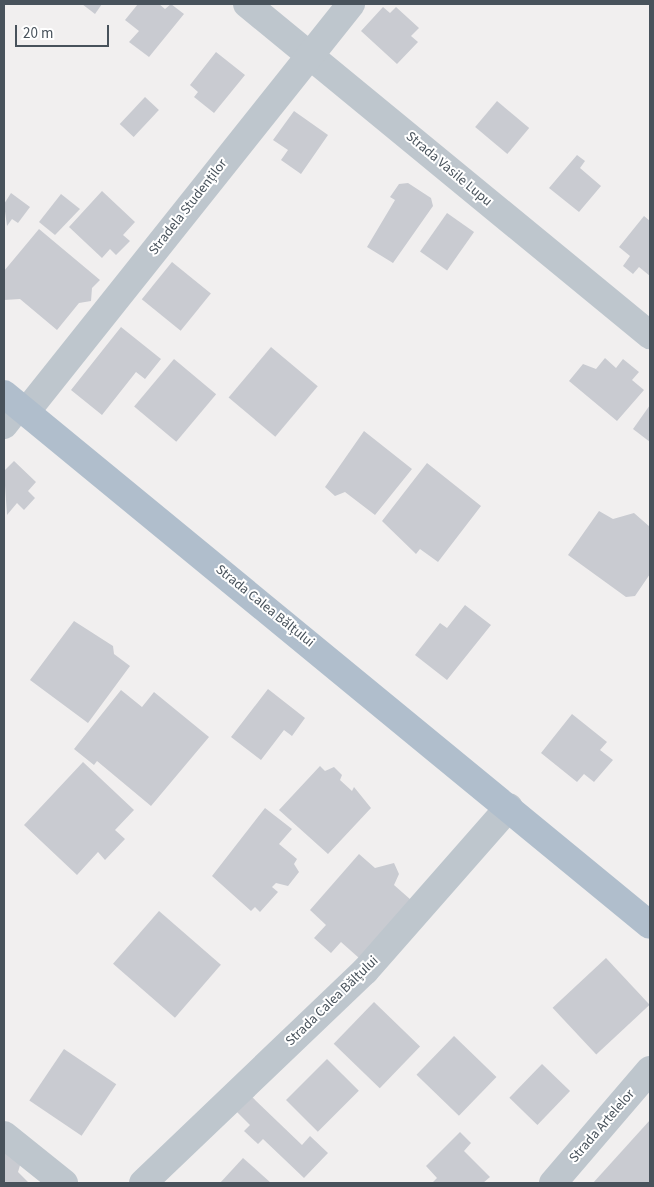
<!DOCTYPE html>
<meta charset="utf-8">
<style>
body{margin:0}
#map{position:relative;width:654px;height:1187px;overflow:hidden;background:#f1efef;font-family:"Source Sans 3",sans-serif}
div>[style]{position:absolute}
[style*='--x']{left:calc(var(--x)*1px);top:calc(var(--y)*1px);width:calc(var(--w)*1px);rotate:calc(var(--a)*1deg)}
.building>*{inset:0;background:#c9cbd1;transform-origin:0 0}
.minor>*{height:28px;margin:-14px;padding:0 14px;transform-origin:14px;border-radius:14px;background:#bec6cd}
.major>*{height:28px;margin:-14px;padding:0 14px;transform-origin:14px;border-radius:14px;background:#b0becc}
span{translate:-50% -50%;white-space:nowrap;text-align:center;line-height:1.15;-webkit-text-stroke:4px #fff;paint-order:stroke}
.street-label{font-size:14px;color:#48525b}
.frame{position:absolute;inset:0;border:5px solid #48525b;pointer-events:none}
.scale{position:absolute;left:15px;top:25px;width:94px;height:22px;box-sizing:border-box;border:2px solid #48525b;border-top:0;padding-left:6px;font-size:15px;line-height:18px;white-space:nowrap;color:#48525b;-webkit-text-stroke:4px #fff;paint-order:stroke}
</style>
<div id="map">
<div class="building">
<i style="clip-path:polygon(82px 4px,102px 4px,95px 14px)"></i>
<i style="clip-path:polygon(138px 4px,159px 4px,165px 9px,171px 4px,184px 14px,149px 57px,129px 42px,139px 31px,125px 20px)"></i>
<i style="clip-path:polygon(383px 7px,390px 13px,396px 7px,419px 28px,411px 36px,418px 42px,397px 64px,361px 31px)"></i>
<i style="clip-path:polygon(216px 52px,245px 75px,214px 113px,194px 97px,198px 92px,190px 85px)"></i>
<i style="left:145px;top:97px;width:19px;height:37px;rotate:43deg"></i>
<i style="left:497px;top:101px;width:42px;height:34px;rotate:40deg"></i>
<i style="clip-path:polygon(294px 111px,328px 135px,301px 174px,281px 160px,288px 150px,273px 140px)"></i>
<i style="clip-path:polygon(577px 155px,585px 161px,580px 168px,601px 186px,579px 212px,549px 188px)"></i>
<i style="clip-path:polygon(408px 183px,431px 198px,433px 206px,393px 263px,367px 247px,395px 200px,390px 197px,399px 184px)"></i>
<i style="clip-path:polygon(102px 191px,135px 222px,123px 235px,130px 241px,116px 255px,110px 249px,102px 258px,69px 227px)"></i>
<i style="clip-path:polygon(11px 193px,30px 207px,18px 223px,12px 219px,7px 226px,4px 204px)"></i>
<i style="clip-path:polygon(61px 194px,80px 209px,55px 235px,39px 222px)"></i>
<i style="left:447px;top:213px;width:33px;height:47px;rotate:35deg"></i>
<i style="clip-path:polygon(644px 216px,650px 221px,650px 276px,639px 267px,633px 274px,623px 266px,630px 256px,619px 247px)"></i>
<i style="clip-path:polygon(39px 229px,100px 280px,92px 288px,91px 301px,79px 303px,57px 330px,20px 299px,4px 300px,4px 271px)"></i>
<i style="left:172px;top:262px;width:50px;height:48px;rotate:39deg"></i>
<i style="clip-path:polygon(121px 327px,161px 359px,145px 379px,136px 372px,102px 415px,71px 390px)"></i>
<i style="left:271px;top:347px;width:61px;height:66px;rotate:40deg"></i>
<i style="clip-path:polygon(605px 358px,616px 368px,623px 359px,639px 372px,632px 380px,644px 390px,617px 421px,569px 381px,583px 364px,596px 369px)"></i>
<i style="left:174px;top:359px;width:55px;height:62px;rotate:40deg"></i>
<i style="clip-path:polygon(650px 405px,650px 442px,633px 429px)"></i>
<i style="clip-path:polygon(364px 431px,412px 469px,375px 515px,345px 492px,335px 496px,325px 487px)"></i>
<i style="clip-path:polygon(14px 461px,36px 482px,28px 491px,35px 498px,24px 510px,17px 503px,7px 515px,4px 471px)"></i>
<i style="clip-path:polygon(427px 463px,481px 506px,438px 562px,420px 549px,416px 554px,382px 521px)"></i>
<i style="clip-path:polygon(599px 511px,613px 519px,634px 513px,650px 527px,650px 574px,635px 596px,626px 597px,568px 555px)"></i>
<i style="clip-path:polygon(465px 605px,491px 625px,447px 680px,415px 655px,440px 623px,447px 628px)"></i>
<i style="clip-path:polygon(74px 621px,113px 646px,114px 654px,130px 666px,88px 723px,30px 680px)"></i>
<i style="clip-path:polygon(268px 689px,305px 718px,292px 736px,284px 730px,261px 760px,231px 737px)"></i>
<i style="clip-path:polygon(121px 690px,142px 707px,154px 692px,209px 737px,151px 806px,97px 761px,94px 765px,74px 749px)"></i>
<i style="clip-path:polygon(572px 714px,607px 742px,600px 750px,613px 760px,594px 782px,584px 774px,577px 782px,541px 753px)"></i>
<i style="clip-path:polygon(83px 762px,134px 810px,115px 830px,125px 839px,105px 860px,98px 852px,77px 875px,24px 825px)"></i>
<i style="clip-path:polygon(320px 766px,325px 771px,334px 767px,342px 775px,340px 780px,352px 791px,354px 787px,371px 808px,328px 854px,279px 810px)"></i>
<i style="clip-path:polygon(265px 808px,292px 829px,279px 844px,297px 859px,294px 864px,299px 872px,288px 886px,276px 883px,272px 887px,278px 892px,260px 912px,255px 907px,251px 911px,212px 876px)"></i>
<i style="clip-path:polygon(359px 854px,375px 868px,394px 863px,399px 874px,394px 885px,411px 900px,359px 958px,341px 942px,331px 953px,314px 938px,326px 925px,310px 910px)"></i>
<i style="left:159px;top:911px;width:82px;height:70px;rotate:41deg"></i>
<i style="left:606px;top:958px;width:64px;height:73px;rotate:47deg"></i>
<i style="left:374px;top:1002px;width:64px;height:58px;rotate:44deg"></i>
<i style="left:454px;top:1036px;width:59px;height:54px;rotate:44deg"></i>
<i style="left:64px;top:1049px;width:63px;height:62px;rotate:34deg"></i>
<i style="left:327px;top:1059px;width:45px;height:58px;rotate:45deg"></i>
<i style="left:542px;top:1064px;width:39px;height:47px;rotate:44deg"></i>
<i style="clip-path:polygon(251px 1096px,302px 1145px,310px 1136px,328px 1153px,304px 1178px,263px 1139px,258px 1144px,244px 1131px,250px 1125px,236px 1111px)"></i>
<i style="clip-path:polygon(650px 1120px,650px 1183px,593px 1183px)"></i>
<i style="clip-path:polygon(460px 1132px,471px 1143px,464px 1151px,490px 1177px,483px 1183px,432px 1183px,437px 1178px,426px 1166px)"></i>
<i style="clip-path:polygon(4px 1148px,21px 1162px,18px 1172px,29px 1183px,4px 1183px)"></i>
<i style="clip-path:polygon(243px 1158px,271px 1183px,220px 1183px)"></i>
</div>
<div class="minor">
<i style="--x:247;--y:4;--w:522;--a:39.4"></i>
<i style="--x:26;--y:412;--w:522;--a:-51.46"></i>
<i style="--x:4;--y:425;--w:24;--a:-52"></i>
<i style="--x:4;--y:1135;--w:77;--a:38.7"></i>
<i style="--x:143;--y:1183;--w:307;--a:-43.7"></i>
<i style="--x:365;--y:971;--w:218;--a:-48.7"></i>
<i style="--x:553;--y:1183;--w:149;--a:-49.4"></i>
</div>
<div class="major">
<i style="--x:4;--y:394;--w:836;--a:39.42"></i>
</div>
<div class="street-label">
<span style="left:449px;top:169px;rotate:40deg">Strada Vasile Lupu</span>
<span style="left:188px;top:207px;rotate:-52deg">Stradela Studenților</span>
<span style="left:265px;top:606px;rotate:39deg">Strada Calea Bălțului</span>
<span style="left:332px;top:1001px;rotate:-44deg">Strada Calea Bălțului</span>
<span style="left:602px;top:1126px;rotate:-49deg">Strada Artelelor</span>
</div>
<div class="frame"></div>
<div class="scale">20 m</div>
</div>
